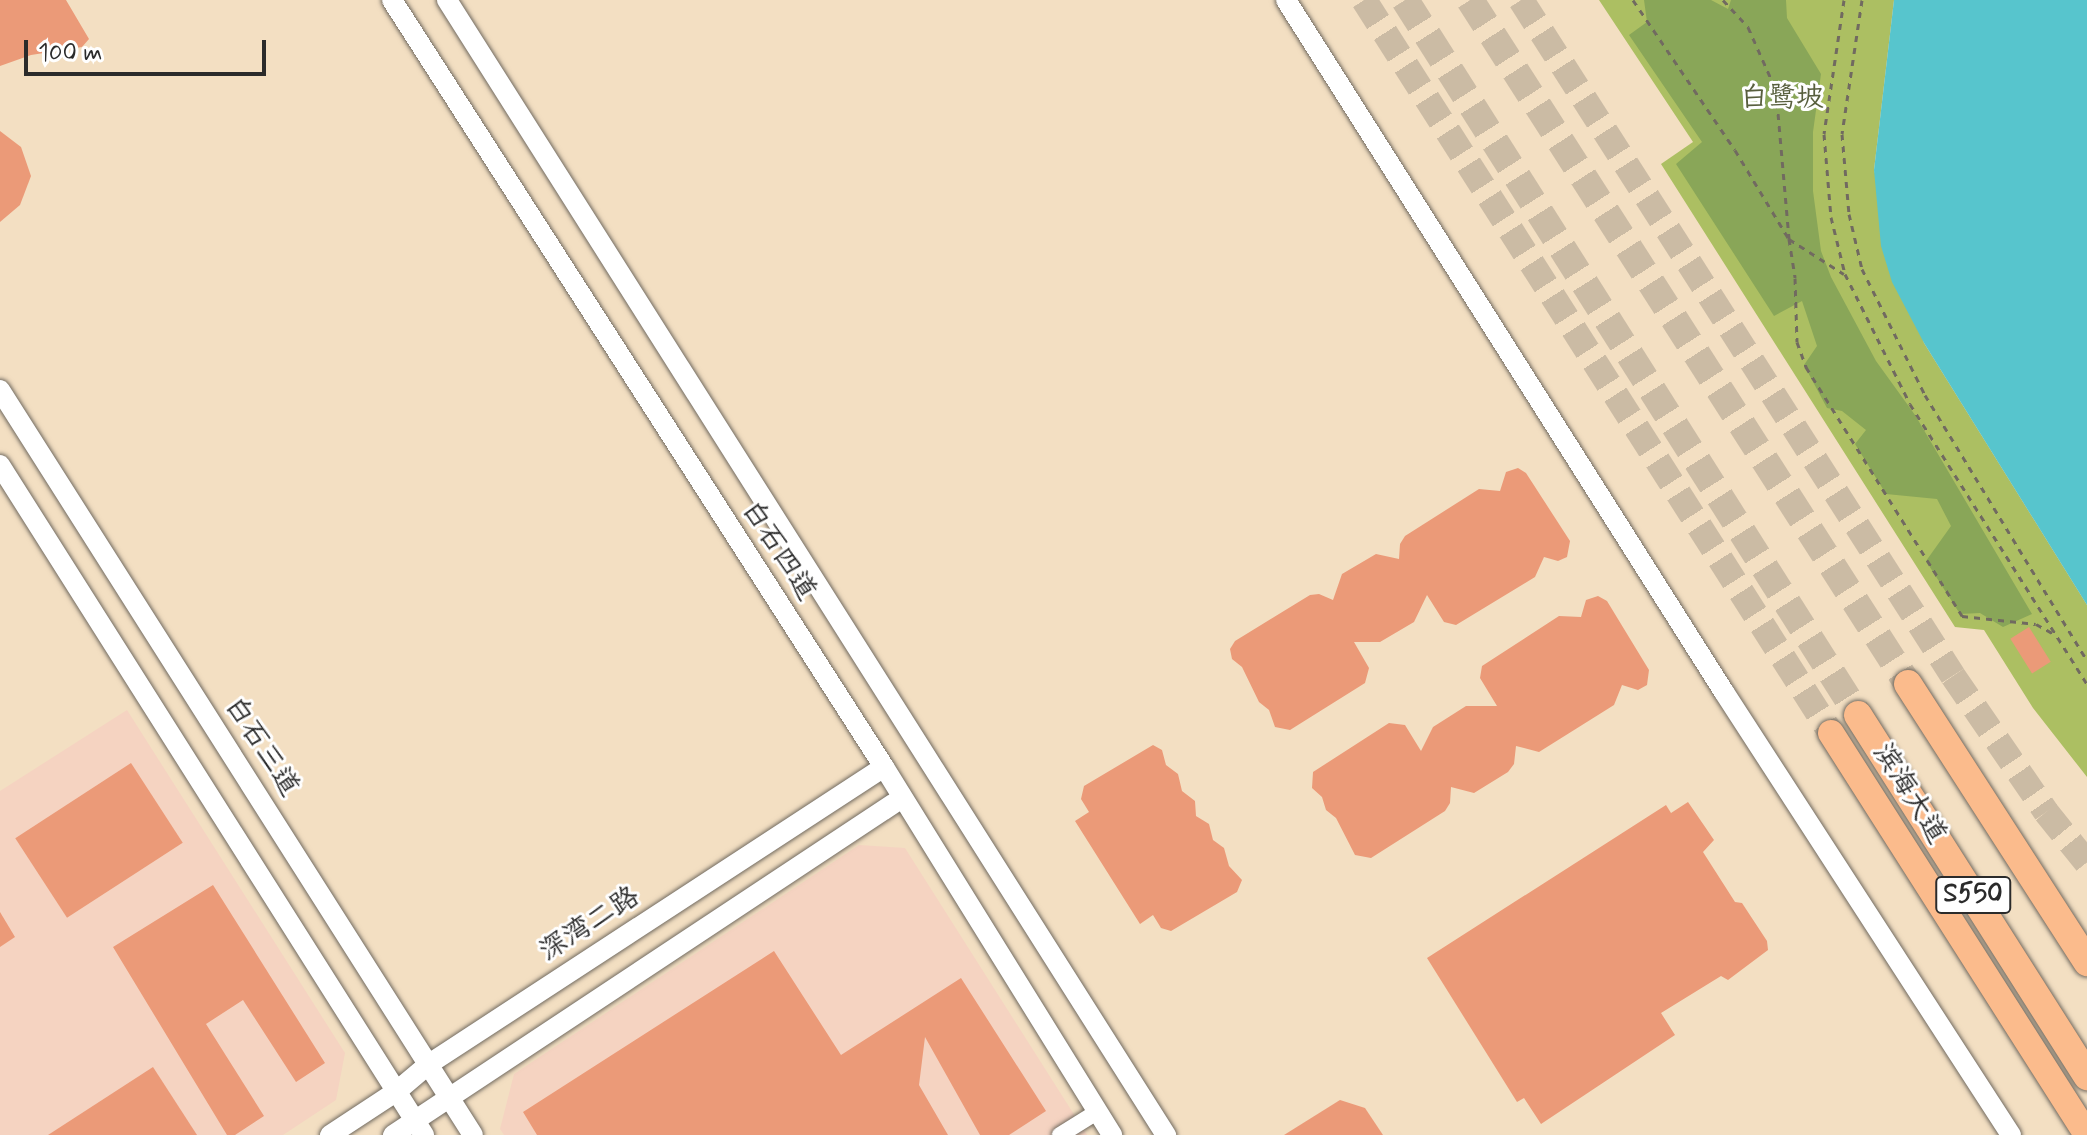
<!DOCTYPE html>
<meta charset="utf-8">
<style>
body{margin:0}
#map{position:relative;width:2087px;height:1135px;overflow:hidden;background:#f3dfc2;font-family:Mynerve,"LXGW WenKai TC",sans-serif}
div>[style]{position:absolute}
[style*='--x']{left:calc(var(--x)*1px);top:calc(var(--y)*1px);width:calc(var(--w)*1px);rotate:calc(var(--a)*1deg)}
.built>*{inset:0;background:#f5d3c1}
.green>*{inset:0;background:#acbf62}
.forest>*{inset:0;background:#89a658}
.water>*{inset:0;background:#57c5cd}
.building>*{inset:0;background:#eb9a78;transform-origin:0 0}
.primary-tunnel>*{height:26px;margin-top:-13px;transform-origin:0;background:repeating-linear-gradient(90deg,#cbbba4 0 26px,transparent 0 39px)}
.trunk-tunnel>*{height:28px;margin-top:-14px;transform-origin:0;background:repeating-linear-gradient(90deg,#cbbba4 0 28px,transparent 0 42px)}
.path>*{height:3px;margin-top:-1.5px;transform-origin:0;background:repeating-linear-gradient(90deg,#716a60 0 6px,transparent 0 12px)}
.roads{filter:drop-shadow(0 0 2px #716a60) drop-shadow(0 0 2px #716a60)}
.minor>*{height:16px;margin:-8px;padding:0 8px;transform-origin:8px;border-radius:8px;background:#fff}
.tertiary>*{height:20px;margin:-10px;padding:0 10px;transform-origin:10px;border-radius:10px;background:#fff}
.primary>*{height:26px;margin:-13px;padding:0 13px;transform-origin:13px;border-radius:13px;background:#fbbb8c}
.trunk>*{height:28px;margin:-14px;padding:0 14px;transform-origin:14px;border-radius:14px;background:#fbbb8c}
span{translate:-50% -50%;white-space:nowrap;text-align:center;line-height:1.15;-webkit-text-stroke:6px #fff;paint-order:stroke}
.shield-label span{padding:2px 6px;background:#fff;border:2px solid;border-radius:6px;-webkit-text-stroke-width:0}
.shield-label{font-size:26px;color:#2b2b2b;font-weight:700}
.park-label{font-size:28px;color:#585f3e}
.street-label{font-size:28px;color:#2b2b2b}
.scale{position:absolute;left:24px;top:40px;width:242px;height:36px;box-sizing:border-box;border:4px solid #2b2b2b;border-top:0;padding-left:10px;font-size:24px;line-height:28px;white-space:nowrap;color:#2b2b2b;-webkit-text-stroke:6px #fff;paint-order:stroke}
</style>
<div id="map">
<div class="built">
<i style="clip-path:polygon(127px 710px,345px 1053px,336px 1100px,283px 1135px,0 1135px,0 791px)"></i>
<i style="clip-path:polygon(859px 845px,905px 848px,1087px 1135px,504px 1135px,500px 1129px,514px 1074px)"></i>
</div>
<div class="green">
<i style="clip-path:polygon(1599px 0,1894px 0,1874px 170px,1924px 343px,2087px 605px,2087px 777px,2033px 708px,1984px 630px,1955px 627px,1661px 164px,1693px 142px)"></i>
</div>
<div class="forest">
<i style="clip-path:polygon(1644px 0,1711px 0,1728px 9px,1731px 0,1786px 0,1787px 18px,1821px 74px,1813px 132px,1813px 191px,1821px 251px,1831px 277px,1876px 361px,1915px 415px,2032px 614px,2003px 627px,1980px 613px,1960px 614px,1926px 561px,1951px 526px,1937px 499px,1886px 494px,1855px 444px,1866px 430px,1842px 411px,1827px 408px,1804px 365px,1817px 346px,1802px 301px,1774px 316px,1676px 164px,1702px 142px,1629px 35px,1647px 22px)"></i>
</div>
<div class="water">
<i style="clip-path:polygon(1894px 0,2087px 0,2087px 605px,1924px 343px,1892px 282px,1881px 246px,1874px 170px)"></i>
</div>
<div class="building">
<i style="clip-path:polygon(0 0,66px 0,89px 39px,82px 47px,31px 55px,0 66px)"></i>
<i style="clip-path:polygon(0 131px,21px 147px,31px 176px,20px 205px,0 222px)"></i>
<i style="clip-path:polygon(1518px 468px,1526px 473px,1570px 541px,1567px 557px,1558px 561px,1544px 557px,1535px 577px,1456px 625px,1444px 622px,1427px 595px,1414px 622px,1380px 642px,1354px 642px,1369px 668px,1365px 683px,1290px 730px,1275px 727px,1269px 710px,1259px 702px,1242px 667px,1232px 659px,1230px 649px,1235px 641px,1310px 595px,1319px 594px,1333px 600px,1342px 574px,1376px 554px,1399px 559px,1400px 544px,1405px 536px,1479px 489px,1500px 491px,1506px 472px)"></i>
<i style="clip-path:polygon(1598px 596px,1607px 601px,1649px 670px,1647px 685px,1638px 690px,1622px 685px,1614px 705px,1539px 752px,1516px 746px,1514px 764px,1508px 772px,1474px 793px,1451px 787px,1450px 803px,1445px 811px,1371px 858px,1355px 855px,1336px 818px,1326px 810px,1322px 797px,1312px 788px,1313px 772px,1389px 723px,1405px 725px,1421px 751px,1433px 727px,1466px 706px,1497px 706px,1480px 678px,1482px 666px,1559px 616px,1581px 617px,1586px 600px)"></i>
<i style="left:2029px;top:627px;width:41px;height:22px;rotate:58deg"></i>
<i style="clip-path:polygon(1153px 745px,1162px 750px,1166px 765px,1178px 774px,1182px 791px,1195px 801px,1196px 816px,1209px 824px,1213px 840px,1224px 848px,1229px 866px,1242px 880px,1237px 892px,1171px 931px,1161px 928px,1153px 915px,1140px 924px,1075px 821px,1089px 812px,1081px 799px,1084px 786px)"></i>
<i style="left:131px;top:763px;width:95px;height:138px;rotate:57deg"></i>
<i style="clip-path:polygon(1688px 802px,1714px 840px,1703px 852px,1735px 902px,1742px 903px,1767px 941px,1768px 950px,1728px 980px,1721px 976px,1661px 1013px,1675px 1035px,1541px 1124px,1524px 1098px,1517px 1102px,1427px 958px,1666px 805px,1671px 813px)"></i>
<i style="clip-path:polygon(213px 885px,325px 1063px,296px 1082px,243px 1000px,206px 1024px,264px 1116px,235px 1135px,227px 1135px,113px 947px)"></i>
<i style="clip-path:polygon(0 912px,15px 937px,0 947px)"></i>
<i style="clip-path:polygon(774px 951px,841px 1055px,961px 978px,1046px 1111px,1009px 1135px,980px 1135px,925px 1037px,919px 1085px,948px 1135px,537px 1135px,523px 1112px)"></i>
<i style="clip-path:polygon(153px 1067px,197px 1135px,48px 1135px)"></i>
<i style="clip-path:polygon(1340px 1100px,1365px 1108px,1383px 1135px,1284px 1135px)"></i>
</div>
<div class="primary-tunnel">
<i style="--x:1364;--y:0;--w:869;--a:57.5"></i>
<i style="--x:1521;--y:0;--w:802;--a:57.42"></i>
<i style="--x:1953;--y:676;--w:165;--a:55.6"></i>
<i style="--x:2046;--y:812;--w:65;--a:51.2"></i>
</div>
<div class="trunk-tunnel">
<i style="--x:1405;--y:0;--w:846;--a:57.64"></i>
<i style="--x:1470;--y:0;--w:812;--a:57.37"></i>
</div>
<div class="path">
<i style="--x:1633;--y:0;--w:181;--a:55.8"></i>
<i style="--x:1735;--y:150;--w:104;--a:58.8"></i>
<i style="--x:1789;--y:239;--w:39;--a:81"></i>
<i style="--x:1795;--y:278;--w:64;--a:88.2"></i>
<i style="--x:1797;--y:342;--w:27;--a:70"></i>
<i style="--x:1806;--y:367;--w:294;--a:57.9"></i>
<i style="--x:1962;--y:616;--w:74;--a:6.2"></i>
<i style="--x:2036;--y:624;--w:23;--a:29"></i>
<i style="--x:1723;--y:0;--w:37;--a:47"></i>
<i style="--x:1748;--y:27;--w:69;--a:66"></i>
<i style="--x:1776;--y:90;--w:150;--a:85"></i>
<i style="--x:1789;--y:239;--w:65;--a:32.5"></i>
<i style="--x:1844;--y:0;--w:135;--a:98.5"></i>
<i style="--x:1824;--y:134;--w:83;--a:85.2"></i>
<i style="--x:1831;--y:217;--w:59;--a:76.2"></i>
<i style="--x:1845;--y:274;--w:145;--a:63.4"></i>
<i style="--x:1910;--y:404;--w:331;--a:57.7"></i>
<i style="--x:1862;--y:0;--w:135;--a:98.5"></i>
<i style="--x:1842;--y:134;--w:80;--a:85"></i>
<i style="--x:1849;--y:214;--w:57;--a:76.7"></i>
<i style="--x:1862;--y:269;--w:141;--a:63.4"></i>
<i style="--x:1925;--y:395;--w:311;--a:58.6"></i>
</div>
<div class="roads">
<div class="minor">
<i style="--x:1060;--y:1135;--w:44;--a:-31.9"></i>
</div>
<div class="tertiary">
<i style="--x:392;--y:0;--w:911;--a:57.32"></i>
<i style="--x:884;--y:767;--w:433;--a:58.2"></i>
<i style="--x:447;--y:0;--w:1344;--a:57.65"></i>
<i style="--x:1286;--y:0;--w:819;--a:57.67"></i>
<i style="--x:1724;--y:692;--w:528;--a:57.06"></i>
<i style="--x:0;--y:390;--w:882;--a:57.59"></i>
<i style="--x:0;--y:465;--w:793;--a:57.67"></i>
<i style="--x:330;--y:1135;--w:80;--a:-33.3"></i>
<i style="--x:397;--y:1091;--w:42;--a:-40.2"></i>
<i style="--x:429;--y:1064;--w:543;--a:-33.13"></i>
<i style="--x:393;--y:1135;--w:610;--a:-33.51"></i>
</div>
<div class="primary">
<i style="--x:1831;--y:733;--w:477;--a:57.5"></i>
</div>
<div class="trunk">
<i style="--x:1908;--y:684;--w:331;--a:57.2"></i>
<i style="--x:1858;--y:715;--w:428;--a:57.6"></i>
</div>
</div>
<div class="shield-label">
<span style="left:1973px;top:895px">S550</span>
</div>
<div class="park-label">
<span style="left:1782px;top:99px">白鹭坡</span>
</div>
<div class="street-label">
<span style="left:778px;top:551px;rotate:57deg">白石四道</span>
<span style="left:261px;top:747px;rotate:57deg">白石三道</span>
<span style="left:1909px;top:794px;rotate:58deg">滨海大道</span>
<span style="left:590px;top:925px;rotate:-33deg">深湾二路</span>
</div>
<div class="scale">100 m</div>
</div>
